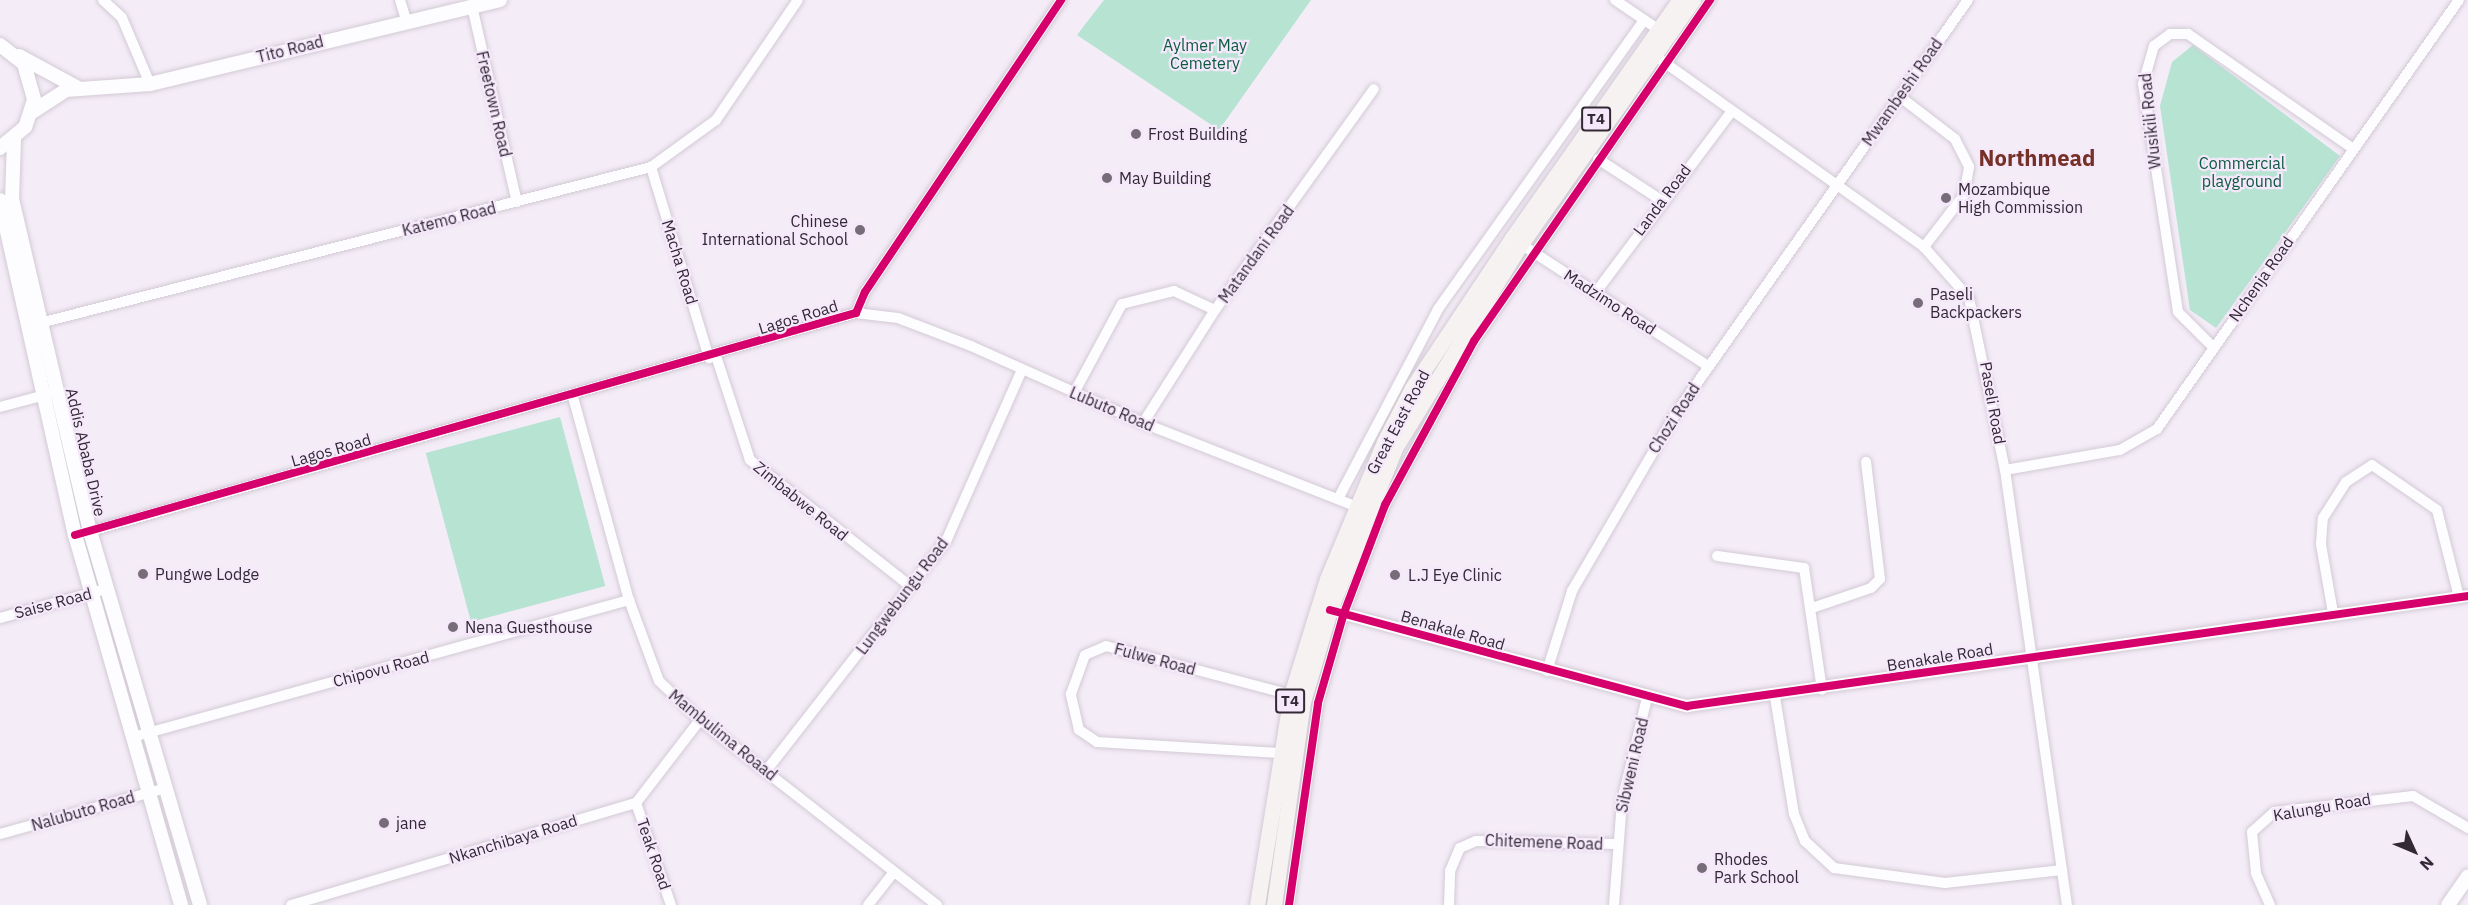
<!DOCTYPE html>
<style>
body{margin:0}
#map{position:relative;width:2468px;height:905px;overflow:hidden;background:#f4ecf7;font-family:"IBM Plex Sans",sans-serif}
div>[style]{position:absolute}
[style*='--x']{left:calc(var(--x)*1px);top:calc(var(--y)*1px);width:calc(var(--w)*1px);rotate:calc(var(--a)*1deg)}
.green>*{inset:0;background:#b7e3d3;transform-origin:0 0}
.roads{filter:drop-shadow(0 0 2px #d2cad5) drop-shadow(0 0 2px #d2cad5)}
.minor>*{height:10px;margin:-5px;padding:0 5px;transform-origin:5px;border-radius:5px;background:#fdfcfe}
.tertiary>*{height:12px;margin:-6px;padding:0 6px;transform-origin:6px;border-radius:6px;background:#fdfcfe}
.secondary>*{height:14px;margin:-7px;padding:0 7px;transform-origin:7px;border-radius:7px;background:#fdfcfe}
.primary>*{height:15px;margin:-7.5px;padding:0 7.5px;transform-origin:7.5px;border-radius:7.5px;background:#f7f2f2}
.cycleway>*{height:8px;margin:-4px;padding:0 4px;transform-origin:4px;border-radius:4px;background:#d6006c}
.dots>*{width:16px;height:16px;translate:-50% -50%;box-sizing:border-box;border:3px solid #f6e8fb;border-radius:50%}
span{translate:-50% -50%;white-space:nowrap;text-align:center;line-height:1.15;-webkit-text-stroke:4.5px #f6e8fb;paint-order:stroke}
.shield-label span{padding:2px 4px;background:#f6e8fb;border:2px solid;border-radius:4px;-webkit-text-stroke-width:0}
.shield-label{font-size:15px;color:#322935;font-weight:700}
.park-label{font-size:16px;color:#0c5a40}
.street-label{font-size:16px;color:#322935}
.poi-label{font-size:16px;color:#322935}
.left{translate:0 -50%;text-align:left}
.right{translate:-100% -50%;text-align:right}
.district-label{font-size:22px;color:#763127;font-weight:700}
.north{position:absolute;left:2384px;top:821px;width:60px;height:60px;-webkit-text-stroke:4px #f6e8fb;paint-order:stroke;rotate:134deg;font-size:16px;font-weight:700;line-height:24px;text-align:center;color:#322935}
.north::after{content:'';display:block;margin:auto;width:21px;height:27px;background:#322935;clip-path:polygon(50% 0,100% 100%,50% 72%,0 100%)}
</style>
<div id="map">
<div class="green">
<i style="clip-path:polygon(1104px 0,1311px 0,1219px 130px,1077px 35px)"></i>
<i style="clip-path:polygon(2193px 45px,2340px 156px,2216px 328px,2190px 310px,2160px 106px,2172px 62px)"></i>
<i style="left:560px;top:417px;width:175px;height:139px;rotate:75deg"></i>
</div>
<div class="roads">
<div class="minor">
<i style="--x:103;--y:0;--w:26;--a:43"></i>
<i style="--x:122;--y:18;--w:72;--a:67"></i>
<i style="--x:400;--y:0;--w:21;--a:73"></i>
<i style="--x:1615;--y:0;--w:53;--a:34.3"></i>
<i style="--x:472;--y:6;--w:201;--a:77.1"></i>
<i style="--x:1654;--y:55;--w:331;--a:35.4"></i>
<i style="--x:1924;--y:247;--w:68;--a:48.6"></i>
<i style="--x:1969;--y:298;--w:176;--a:78.2"></i>
<i style="--x:2005;--y:470;--w:439;--a:81.9"></i>
<i style="--x:1899;--y:96;--w:71;--a:37.5"></i>
<i style="--x:1955;--y:139;--w:31;--a:63"></i>
<i style="--x:1969;--y:167;--w:28;--a:100"></i>
<i style="--x:1964;--y:195;--w:66;--a:127.6"></i>
<i style="--x:1598;--y:159;--w:75;--a:33.1"></i>
<i style="--x:651;--y:167;--w:200;--a:73.1"></i>
<i style="--x:1527;--y:248;--w:216;--a:33.1"></i>
<i style="--x:1596;--y:292;--w:226;--a:-53.1"></i>
<i style="--x:856;--y:313;--w:42;--a:6.8"></i>
<i style="--x:898;--y:318;--w:78;--a:21"></i>
<i style="--x:971;--y:346;--w:188;--a:24.1"></i>
<i style="--x:1143;--y:423;--w:236;--a:21.4"></i>
<i style="--x:36;--y:324;--w:635;--a:-14.32"></i>
<i style="--x:651;--y:167;--w:80;--a:-35.9"></i>
<i style="--x:716;--y:120;--w:145;--a:-55.7"></i>
<i style="--x:2213;--y:347;--w:49;--a:-135"></i>
<i style="--x:2178;--y:312;--w:231;--a:-98.7"></i>
<i style="--x:2143;--y:84;--w:40;--a:-74"></i>
<i style="--x:2154;--y:46;--w:20;--a:-37"></i>
<i style="--x:2170;--y:34;--w:18;--a:0"></i>
<i style="--x:2188;--y:34;--w:200;--a:34.8"></i>
<i style="--x:716;--y:356;--w:109;--a:71.9"></i>
<i style="--x:750;--y:460;--w:204;--a:38.2"></i>
<i style="--x:1074;--y:393;--w:101;--a:-61.7"></i>
<i style="--x:1122;--y:304;--w:54;--a:-14"></i>
<i style="--x:1174;--y:291;--w:45;--a:24.9"></i>
<i style="--x:573;--y:397;--w:211;--a:74.6"></i>
<i style="--x:629;--y:600;--w:86;--a:69.7"></i>
<i style="--x:659;--y:681;--w:57;--a:43.6"></i>
<i style="--x:700;--y:720;--w:301;--a:38"></i>
<i style="--x:0;--y:407;--w:51;--a:-14.9"></i>
<i style="--x:1143;--y:423;--w:134;--a:-57.5"></i>
<i style="--x:1215;--y:310;--w:272;--a:-54.3"></i>
<i style="--x:2005;--y:470;--w:117;--a:-9.9"></i>
<i style="--x:2120;--y:450;--w:43;--a:-29.6"></i>
<i style="--x:2157;--y:429;--w:525;--a:-54.86"></i>
<i style="--x:1338;--y:499;--w:215;--a:-62.2"></i>
<i style="--x:1438;--y:309;--w:355;--a:-54.5"></i>
<i style="--x:84;--y:533;--w:803;--a:-15.91"></i>
<i style="--x:856;--y:313;--w:23;--a:-67"></i>
<i style="--x:865;--y:292;--w:352;--a:-56.1"></i>
<i style="--x:1717;--y:556;--w:88;--a:7.9"></i>
<i style="--x:1804;--y:568;--w:123;--a:81.6"></i>
<i style="--x:1812;--y:608;--w:62;--a:-18.7"></i>
<i style="--x:1871;--y:588;--w:13;--a:-45"></i>
<i style="--x:1880;--y:579;--w:118;--a:-96.8"></i>
<i style="--x:2333;--y:613;--w:70;--a:-99.9"></i>
<i style="--x:2321;--y:544;--w:26;--a:-86"></i>
<i style="--x:2323;--y:518;--w:43;--a:-57.4"></i>
<i style="--x:2346;--y:482;--w:31;--a:-33"></i>
<i style="--x:2372;--y:465;--w:79;--a:34.7"></i>
<i style="--x:2437;--y:510;--w:90;--a:75.8"></i>
<i style="--x:0;--y:618;--w:110;--a:-15.3"></i>
<i style="--x:1547;--y:671;--w:84;--a:-72.6"></i>
<i style="--x:1572;--y:591;--w:206;--a:-59.7"></i>
<i style="--x:1676;--y:413;--w:506;--a:-54.74"></i>
<i style="--x:1775;--y:697;--w:119;--a:80.8"></i>
<i style="--x:1794;--y:814;--w:29;--a:68"></i>
<i style="--x:1805;--y:841;--w:40;--a:43"></i>
<i style="--x:1834;--y:868;--w:112;--a:7.7"></i>
<i style="--x:1945;--y:883;--w:118;--a:-6.3"></i>
<i style="--x:133;--y:737;--w:515;--a:-15.44"></i>
<i style="--x:1279;--y:753;--w:182;--a:-176.5"></i>
<i style="--x:1097;--y:742;--w:22;--a:-146"></i>
<i style="--x:1079;--y:730;--w:37;--a:-103"></i>
<i style="--x:1071;--y:694;--w:41;--a:-70.3"></i>
<i style="--x:1085;--y:655;--w:23;--a:-23"></i>
<i style="--x:1106;--y:646;--w:191;--a:14.8"></i>
<i style="--x:766;--y:771;--w:294;--a:-52"></i>
<i style="--x:947;--y:539;--w:185;--a:-66.1"></i>
<i style="--x:636;--y:803;--w:108;--a:71.1"></i>
<i style="--x:0;--y:834;--w:172;--a:-15.5"></i>
<i style="--x:291;--y:905;--w:360;--a:-16.5"></i>
<i style="--x:636;--y:803;--w:105;--a:-52.4"></i>
<i style="--x:868;--y:905;--w:42;--a:-51.8"></i>
<i style="--x:1289;--y:905;--w:204;--a:-81.8"></i>
<i style="--x:1318;--y:703;--w:94;--a:-73.9"></i>
<i style="--x:1344;--y:613;--w:116;--a:-69.2"></i>
<i style="--x:1385;--y:505;--w:187;--a:-61.5"></i>
<i style="--x:1474;--y:341;--w:415;--a:-55.3"></i>
<i style="--x:1449;--y:905;--w:34;--a:-88"></i>
<i style="--x:1450;--y:871;--w:25;--a:-67"></i>
<i style="--x:1460;--y:848;--w:17;--a:-24"></i>
<i style="--x:1476;--y:841;--w:140;--a:1.2"></i>
<i style="--x:1614;--y:905;--w:104;--a:-85.6"></i>
<i style="--x:1622;--y:801;--w:106;--a:-76.4"></i>
<i style="--x:2270;--y:905;--w:35;--a:-114"></i>
<i style="--x:2256;--y:873;--w:41;--a:-95.6"></i>
<i style="--x:2252;--y:832;--w:30;--a:-42"></i>
<i style="--x:2274;--y:812;--w:140;--a:-6.6"></i>
<i style="--x:2413;--y:796;--w:64;--a:30.2"></i>
</div>
<div class="tertiary">
<i style="--x:1330;--y:610;--w:370;--a:15.1"></i>
<i style="--x:1687;--y:706;--w:789;--a:-8.02"></i>
</div>
<div class="secondary">
<i style="--x:0;--y:45;--w:31;--a:38"></i>
<i style="--x:24;--y:64;--w:37;--a:74"></i>
<i style="--x:34;--y:100;--w:28;--a:108"></i>
<i style="--x:25;--y:127;--w:33;--a:140"></i>
<i style="--x:19;--y:56;--w:67;--a:28.5"></i>
<i style="--x:32;--y:112;--w:40;--a:-32.9"></i>
<i style="--x:66;--y:90;--w:84;--a:-4.1"></i>
<i style="--x:150;--y:84;--w:360;--a:-13.5"></i>
<i style="--x:14;--y:140;--w:59;--a:91.9"></i>
<i style="--x:12;--y:199;--w:341;--a:76.8"></i>
<i style="--x:90;--y:531;--w:390;--a:73.6"></i>
<i style="--x:0;--y:200;--w:343;--a:77.4"></i>
<i style="--x:75;--y:535;--w:385;--a:74"></i>
<i style="--x:2448;--y:905;--w:35;--a:-55"></i>
</div>
<div class="primary">
<i style="--x:1257;--y:905;--w:213;--a:-80.8"></i>
<i style="--x:1291;--y:695;--w:121;--a:-72.8"></i>
<i style="--x:1327;--y:579;--w:148;--a:-67.4"></i>
<i style="--x:1384;--y:442;--w:61;--a:-62.6"></i>
<i style="--x:1412;--y:388;--w:180;--a:-56.3"></i>
<i style="--x:1512;--y:238;--w:291;--a:-54.9"></i>
<i style="--x:1274;--y:905;--w:205;--a:-81.9"></i>
<i style="--x:1303;--y:702;--w:96;--a:-73.6"></i>
<i style="--x:1330;--y:610;--w:175;--a:-68.1"></i>
<i style="--x:1395;--y:448;--w:240;--a:-58.3"></i>
<i style="--x:1521;--y:244;--w:299;--a:-54.8"></i>
</div>
</div>
<div class="cycleway">
<i style="--x:75;--y:535;--w:812;--a:-15.87"></i>
<i style="--x:856;--y:313;--w:23;--a:-67"></i>
<i style="--x:865;--y:292;--w:352;--a:-56.1"></i>
<i style="--x:1330;--y:610;--w:370;--a:15.1"></i>
<i style="--x:1687;--y:706;--w:789;--a:-8.02"></i>
<i style="--x:1289;--y:905;--w:204;--a:-81.8"></i>
<i style="--x:1318;--y:703;--w:94;--a:-73.9"></i>
<i style="--x:1344;--y:613;--w:116;--a:-69.2"></i>
<i style="--x:1385;--y:505;--w:187;--a:-61.5"></i>
<i style="--x:1474;--y:341;--w:415;--a:-55.3"></i>
</div>
<div class="dots">
<i style="left:1136px;top:134px;background:#766d79"></i>
<i style="left:1107px;top:178px;background:#766d79"></i>
<i style="left:1946px;top:198px;background:#766d79"></i>
<i style="left:860px;top:230px;background:#766d79"></i>
<i style="left:1918px;top:303px;background:#766d79"></i>
<i style="left:143px;top:574px;background:#766d79"></i>
<i style="left:1395px;top:575px;background:#766d79"></i>
<i style="left:453px;top:627px;background:#766d79"></i>
<i style="left:384px;top:823px;background:#766d79"></i>
<i style="left:1702px;top:868px;background:#766d79"></i>
</div>
<div class="shield-label">
<span style="left:1596px;top:119px">T4</span>
<span style="left:1290px;top:701px">T4</span>
</div>
<div class="park-label">
<span style="left:1205px;top:54px">Aylmer May<br>Cemetery</span>
<span style="left:2242px;top:172px">Commercial<br>playground</span>
</div>
<div class="street-label">
<span style="left:290px;top:49px;rotate:-14deg">Tito Road</span>
<span style="left:1902px;top:92px;rotate:-55deg">Mwambeshi Road</span>
<span style="left:494px;top:104px;rotate:77deg">Freetown Road</span>
<span style="left:2150px;top:121px;rotate:-96deg">Wusikili Road</span>
<span style="left:1662px;top:200px;rotate:-53deg">Landa Road</span>
<span style="left:449px;top:219px;rotate:-14deg">Katemo Road</span>
<span style="left:1256px;top:254px;rotate:-54deg">Matandani Road</span>
<span style="left:680px;top:262px;rotate:73deg">Macha Road</span>
<span style="left:2261px;top:279px;rotate:-55deg">Nchenja Road</span>
<span style="left:1610px;top:302px;rotate:33deg">Madzimo Road</span>
<span style="left:798px;top:317px;rotate:-17deg">Lagos Road</span>
<span style="left:1993px;top:403px;rotate:80deg">Paseli Road</span>
<span style="left:1112px;top:409px;rotate:23deg">Lubuto Road</span>
<span style="left:1674px;top:418px;rotate:-57deg">Chozi Road</span>
<span style="left:1398px;top:422px;rotate:-62deg">Great East Road</span>
<span style="left:331px;top:450px;rotate:-16deg">Lagos Road</span>
<span style="left:86px;top:452px;rotate:77deg">Addis Ababa Drive</span>
<span style="left:801px;top:501px;rotate:39deg">Zimbabwe Road</span>
<span style="left:902px;top:596px;rotate:-53deg">Lungwebungu Road</span>
<span style="left:53px;top:603px;rotate:-15deg">Saise Road</span>
<span style="left:1453px;top:630px;rotate:16deg">Benakale Road</span>
<span style="left:1940px;top:657px;rotate:-9deg">Benakale Road</span>
<span style="left:1155px;top:659px;rotate:15deg">Fulwe Road</span>
<span style="left:381px;top:669px;rotate:-15deg">Chipovu Road</span>
<span style="left:723px;top:735px;rotate:39deg">Mambulima Roaad</span>
<span style="left:1632px;top:765px;rotate:-77deg">Sibweni Road</span>
<span style="left:2322px;top:807px;rotate:-10deg">Kalungu Road</span>
<span style="left:83px;top:811px;rotate:-16deg">Nalubuto Road</span>
<span style="left:513px;top:839px;rotate:-17deg">Nkanchibaya Road</span>
<span style="left:1544px;top:842px;rotate:2deg">Chitemene Road</span>
<span style="left:654px;top:854px;rotate:71deg">Teak Road</span>
</div>
<div class="poi-label">
<span class="left" style="left:1148px;top:134px">Frost Building</span>
<span class="left" style="left:1119px;top:178px">May Building</span>
<span class="left" style="left:1958px;top:198px">Mozambique<br>High Commission</span>
<span class="right" style="left:848px;top:230px">Chinese<br>International School</span>
<span class="left" style="left:1930px;top:303px">Paseli<br>Backpackers</span>
<span class="left" style="left:155px;top:574px">Pungwe Lodge</span>
<span class="left" style="left:1408px;top:575px">L.J Eye Clinic</span>
<span class="left" style="left:465px;top:627px">Nena Guesthouse</span>
<span class="left" style="left:396px;top:823px">jane</span>
<span class="left" style="left:1714px;top:868px">Rhodes<br>Park School</span>
</div>
<div class="district-label">
<span style="left:2037px;top:158px">Northmead</span>
</div>
<div class="north">N</div>
</div>
